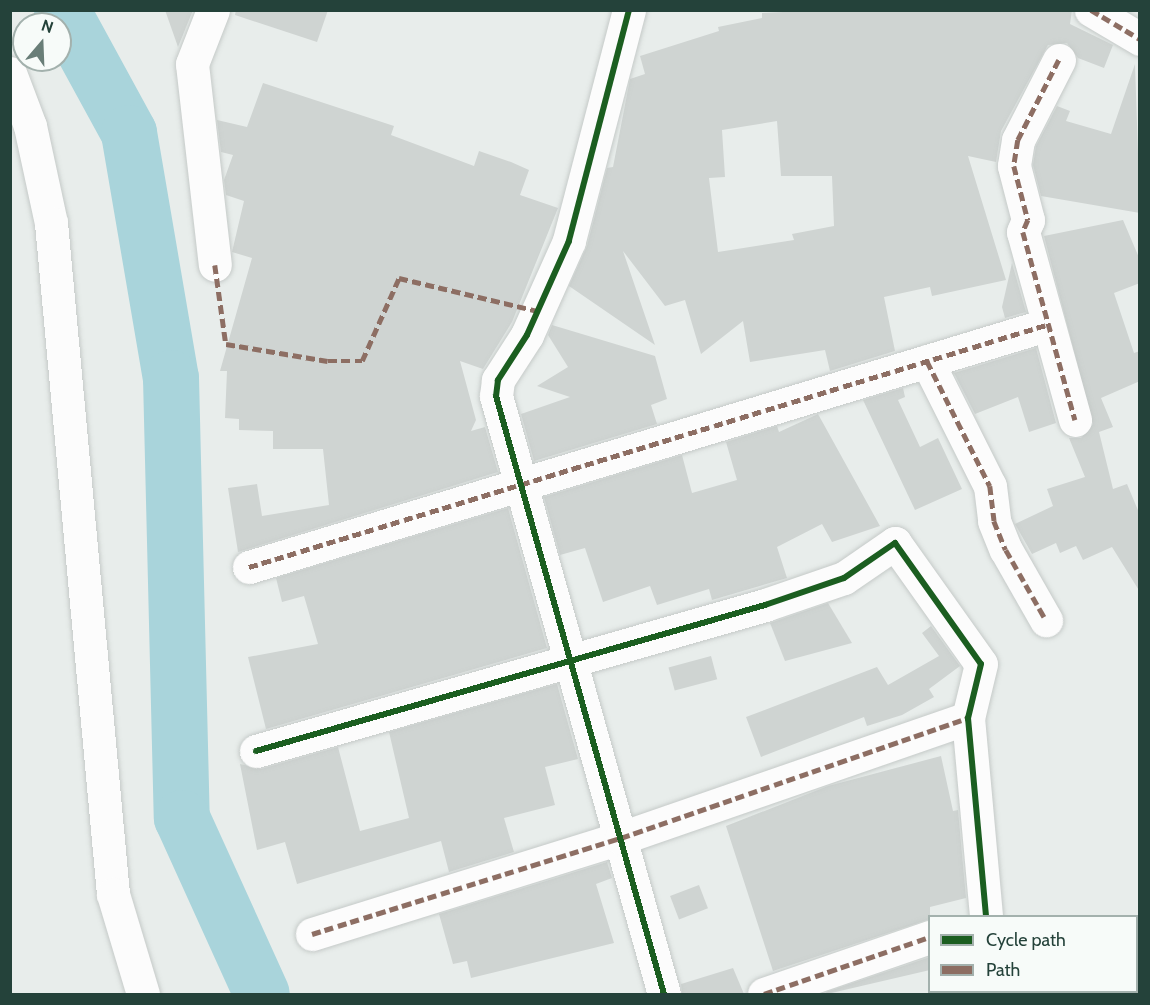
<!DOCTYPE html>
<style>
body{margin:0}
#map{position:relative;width:1150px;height:1005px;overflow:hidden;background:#e8edeb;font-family:Cabin,sans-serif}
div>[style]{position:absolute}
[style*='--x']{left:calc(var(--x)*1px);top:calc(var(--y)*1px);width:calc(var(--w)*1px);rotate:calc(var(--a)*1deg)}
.river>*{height:56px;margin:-28px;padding:0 28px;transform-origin:28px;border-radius:28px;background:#a9d4db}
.building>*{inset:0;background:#cfd4d2;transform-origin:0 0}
.roads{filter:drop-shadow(0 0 2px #c5cac8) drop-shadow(0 0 2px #c5cac8)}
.minor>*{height:33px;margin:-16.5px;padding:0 16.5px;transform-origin:16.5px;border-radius:16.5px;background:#fcfcfc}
.quiet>*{height:4.5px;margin-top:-2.25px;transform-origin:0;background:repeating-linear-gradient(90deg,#8d6e63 0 9px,transparent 0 13.5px)}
.cycleway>*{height:6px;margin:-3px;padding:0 3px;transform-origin:3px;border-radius:3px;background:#1b5e20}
span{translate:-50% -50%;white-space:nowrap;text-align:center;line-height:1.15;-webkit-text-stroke:6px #f7fbf9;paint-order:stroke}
.frame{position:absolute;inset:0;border:12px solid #24423a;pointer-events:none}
.legend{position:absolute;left:928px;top:915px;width:210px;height:78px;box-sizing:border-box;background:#f7fbf9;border:2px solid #a3b1ad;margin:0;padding:8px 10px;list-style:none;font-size:18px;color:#24423a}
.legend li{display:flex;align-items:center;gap:12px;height:30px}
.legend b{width:30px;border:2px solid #a3b1ad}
.north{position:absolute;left:12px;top:12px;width:60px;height:60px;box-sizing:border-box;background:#f7fbf9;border:2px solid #a3b1ad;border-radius:50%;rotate:19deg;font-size:16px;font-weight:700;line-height:24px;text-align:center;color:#24423a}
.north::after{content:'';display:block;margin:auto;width:21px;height:27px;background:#697e78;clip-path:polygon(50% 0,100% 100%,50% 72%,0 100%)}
</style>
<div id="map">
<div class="river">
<i style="--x:62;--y:10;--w:140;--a:61.4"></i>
<i style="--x:129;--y:133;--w:249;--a:80.3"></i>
<i style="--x:171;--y:378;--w:440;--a:88.6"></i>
<i style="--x:182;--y:818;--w:193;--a:65.6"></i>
</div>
<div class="building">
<i style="clip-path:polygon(165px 10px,193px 10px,178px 47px)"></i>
<i style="clip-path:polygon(236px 10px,328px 10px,317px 42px,235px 15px)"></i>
<i style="clip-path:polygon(evenodd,825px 10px,1072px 10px,1070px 24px,1113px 45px,1104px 68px,1078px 58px,1067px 43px,1048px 45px,1001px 131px,996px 162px,968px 156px,1006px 280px,932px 296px,930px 287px,884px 297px,895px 351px,830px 371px,825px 350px,750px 362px,743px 321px,701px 354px,685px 300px,665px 306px,623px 251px,655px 345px,569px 286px,587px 246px,607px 168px,613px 167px,630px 79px,645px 74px,640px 56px,719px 31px,718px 27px,762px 18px,762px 13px,825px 10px,777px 121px,781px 176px,832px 176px,834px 226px,792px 234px,794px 240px,718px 252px,709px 178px,725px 177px,722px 130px,777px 121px)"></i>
<i style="clip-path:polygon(1135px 64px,1140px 213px,1041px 196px,1033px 165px,1036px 146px,1057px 106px,1070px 111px,1066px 121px,1111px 134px)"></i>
<i style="clip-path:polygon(263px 83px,394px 126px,391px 135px,474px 166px,479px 151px,511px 162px,529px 170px,520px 195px,558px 208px,512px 322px,483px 369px,460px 361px,476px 420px,471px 431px,485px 427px,498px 472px,238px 552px,228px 488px,257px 484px,262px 516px,329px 505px,323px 449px,273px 449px,273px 431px,239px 430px,239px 419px,225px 418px,227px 371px,220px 371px,252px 258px,232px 252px,244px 201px,226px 195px,224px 180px,233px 155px,221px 152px,217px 120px,247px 127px)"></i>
<i style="clip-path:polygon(1123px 220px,1140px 260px,1140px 283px,1114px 293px,1134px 353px,1140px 351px,1140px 381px,1101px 398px,1113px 427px,1099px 432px,1113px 489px,1127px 484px,1140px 515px,1140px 592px,1112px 547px,1083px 560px,1076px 546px,1060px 553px,1056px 543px,1032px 554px,1015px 524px,1053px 506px,1047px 489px,1085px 477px,1069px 438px,1081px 438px,1093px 424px,1044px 236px)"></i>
<i style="clip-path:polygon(1012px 263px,1026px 312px,1005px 318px,1002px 307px)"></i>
<i style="clip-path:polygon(552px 325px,655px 356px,667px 399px,651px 405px,657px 424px,534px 461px,521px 414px,570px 397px,537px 386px,568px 367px,548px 335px)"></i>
<i style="clip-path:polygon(1036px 348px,1056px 423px,1029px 432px,1018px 397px,975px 414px,954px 373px)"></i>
<i style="clip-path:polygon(903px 388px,905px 397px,898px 400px,920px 447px,938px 438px,962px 489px,915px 510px,863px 400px)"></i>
<i style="clip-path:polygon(818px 414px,880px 526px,832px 542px,822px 524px,777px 547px,787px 578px,712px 600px,709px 589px,657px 605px,650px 586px,603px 602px,585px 548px,560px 555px,544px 497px,682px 455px,692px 493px,737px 480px,726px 442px,777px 426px,779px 432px)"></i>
<i style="clip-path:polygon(508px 508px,547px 648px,266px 729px,248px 657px,318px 644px,304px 596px,282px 602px,276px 578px)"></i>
<i style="clip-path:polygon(828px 603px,852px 643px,785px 661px,770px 623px)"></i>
<i style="clip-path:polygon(931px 626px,960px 666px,929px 689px,934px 697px,902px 715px,867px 726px,864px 717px,761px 757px,746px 717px,877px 667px,888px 685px,939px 656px,922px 633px)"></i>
<i style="left:711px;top:656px;width:24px;height:44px;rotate:75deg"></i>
<i style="clip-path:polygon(557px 684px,578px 759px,545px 767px,555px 805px,504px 818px,514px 852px,449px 872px,441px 841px,297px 884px,285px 842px,257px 850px,240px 764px,261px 769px,338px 747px,360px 831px,409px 818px,389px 732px)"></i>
<i style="clip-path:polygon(941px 756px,953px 811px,958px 810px,966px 898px,930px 907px,930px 919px,773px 971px,726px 826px,828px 786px)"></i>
<i style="clip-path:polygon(607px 862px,612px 878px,596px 884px,614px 943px,471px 978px,467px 961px,453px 964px,439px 914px)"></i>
<i style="left:699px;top:885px;width:25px;height:31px;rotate:69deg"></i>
<i style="clip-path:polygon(930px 957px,930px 970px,827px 994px,826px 992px)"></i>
<i style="clip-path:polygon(733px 968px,744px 994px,682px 994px,681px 984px)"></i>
</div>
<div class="roads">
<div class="minor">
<i style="--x:213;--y:10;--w:58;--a:111.3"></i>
<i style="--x:192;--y:64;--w:202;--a:83.5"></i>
<i style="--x:629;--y:10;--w:239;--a:104.6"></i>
<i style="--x:569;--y:241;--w:103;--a:114.1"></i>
<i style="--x:527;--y:335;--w:54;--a:122.8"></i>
<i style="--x:498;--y:380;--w:16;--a:97"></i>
<i style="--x:496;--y:396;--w:621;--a:74.31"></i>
<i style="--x:1091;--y:10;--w:57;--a:30.6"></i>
<i style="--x:1059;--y:60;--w:90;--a:117.1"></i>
<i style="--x:1018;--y:140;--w:26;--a:99"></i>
<i style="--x:1014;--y:166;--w:56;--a:75.5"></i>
<i style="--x:1028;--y:220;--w:13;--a:113"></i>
<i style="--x:1023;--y:232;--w:195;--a:74.5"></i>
<i style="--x:10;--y:73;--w:57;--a:69.3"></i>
<i style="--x:30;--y:126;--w:99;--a:77.8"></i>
<i style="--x:51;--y:223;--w:674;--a:84.72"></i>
<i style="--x:113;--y:894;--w:104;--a:73.3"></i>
<i style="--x:927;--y:361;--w:140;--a:63.3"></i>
<i style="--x:990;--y:486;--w:35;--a:83"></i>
<i style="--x:994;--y:521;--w:31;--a:68"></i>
<i style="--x:1006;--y:550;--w:81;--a:60.3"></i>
<i style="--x:249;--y:567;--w:833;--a:-16.89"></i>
<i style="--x:256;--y:751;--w:530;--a:-16"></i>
<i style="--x:765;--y:605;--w:83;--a:-18.9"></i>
<i style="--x:844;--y:578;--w:62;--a:-34.5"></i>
<i style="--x:895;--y:543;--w:148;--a:54.6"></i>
<i style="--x:981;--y:664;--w:56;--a:103.5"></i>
<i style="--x:968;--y:718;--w:199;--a:84.8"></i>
<i style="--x:312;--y:934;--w:324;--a:-17.3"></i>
<i style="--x:621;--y:838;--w:367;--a:-19.1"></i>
<i style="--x:764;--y:994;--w:176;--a:-19"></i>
</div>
</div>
<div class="quiet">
<i style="--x:1091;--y:10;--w:57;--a:30.6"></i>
<i style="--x:1059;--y:60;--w:90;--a:117.1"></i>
<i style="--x:1018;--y:140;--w:26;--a:99"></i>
<i style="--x:1014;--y:166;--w:56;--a:75.5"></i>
<i style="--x:1028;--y:220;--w:13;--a:113"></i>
<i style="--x:1023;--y:232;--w:195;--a:74.5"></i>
<i style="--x:215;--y:265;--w:80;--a:82.1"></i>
<i style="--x:226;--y:344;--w:103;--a:9.5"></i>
<i style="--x:328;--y:361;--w:34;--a:0"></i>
<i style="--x:362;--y:361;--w:91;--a:-66"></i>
<i style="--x:399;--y:278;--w:142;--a:13.4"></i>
<i style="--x:927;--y:361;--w:140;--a:63.3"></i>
<i style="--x:990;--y:486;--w:35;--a:83"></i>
<i style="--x:994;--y:521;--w:31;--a:68"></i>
<i style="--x:1006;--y:550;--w:81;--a:60.3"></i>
<i style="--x:249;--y:567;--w:833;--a:-16.89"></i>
<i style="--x:312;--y:934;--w:324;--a:-17.3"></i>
<i style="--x:621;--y:838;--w:367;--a:-19.1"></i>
<i style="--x:764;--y:994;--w:176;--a:-19"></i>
</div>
<div class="cycleway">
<i style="--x:629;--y:10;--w:239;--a:104.6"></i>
<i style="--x:569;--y:241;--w:103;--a:114.1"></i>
<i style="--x:527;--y:335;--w:54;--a:122.8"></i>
<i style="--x:498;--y:380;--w:16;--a:97"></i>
<i style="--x:496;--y:396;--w:621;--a:74.31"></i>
<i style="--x:256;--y:751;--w:530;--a:-16"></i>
<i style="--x:765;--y:605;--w:83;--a:-18.9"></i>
<i style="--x:844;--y:578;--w:62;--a:-34.5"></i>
<i style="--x:895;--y:543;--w:148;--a:54.6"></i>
<i style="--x:981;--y:664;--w:56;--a:103.5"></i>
<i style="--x:968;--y:718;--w:199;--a:84.8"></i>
</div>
<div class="frame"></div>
<ul class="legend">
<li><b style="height:8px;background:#1b5e20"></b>Cycle path</li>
<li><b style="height:8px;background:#8d6e63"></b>Path</li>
</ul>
<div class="north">N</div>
</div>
